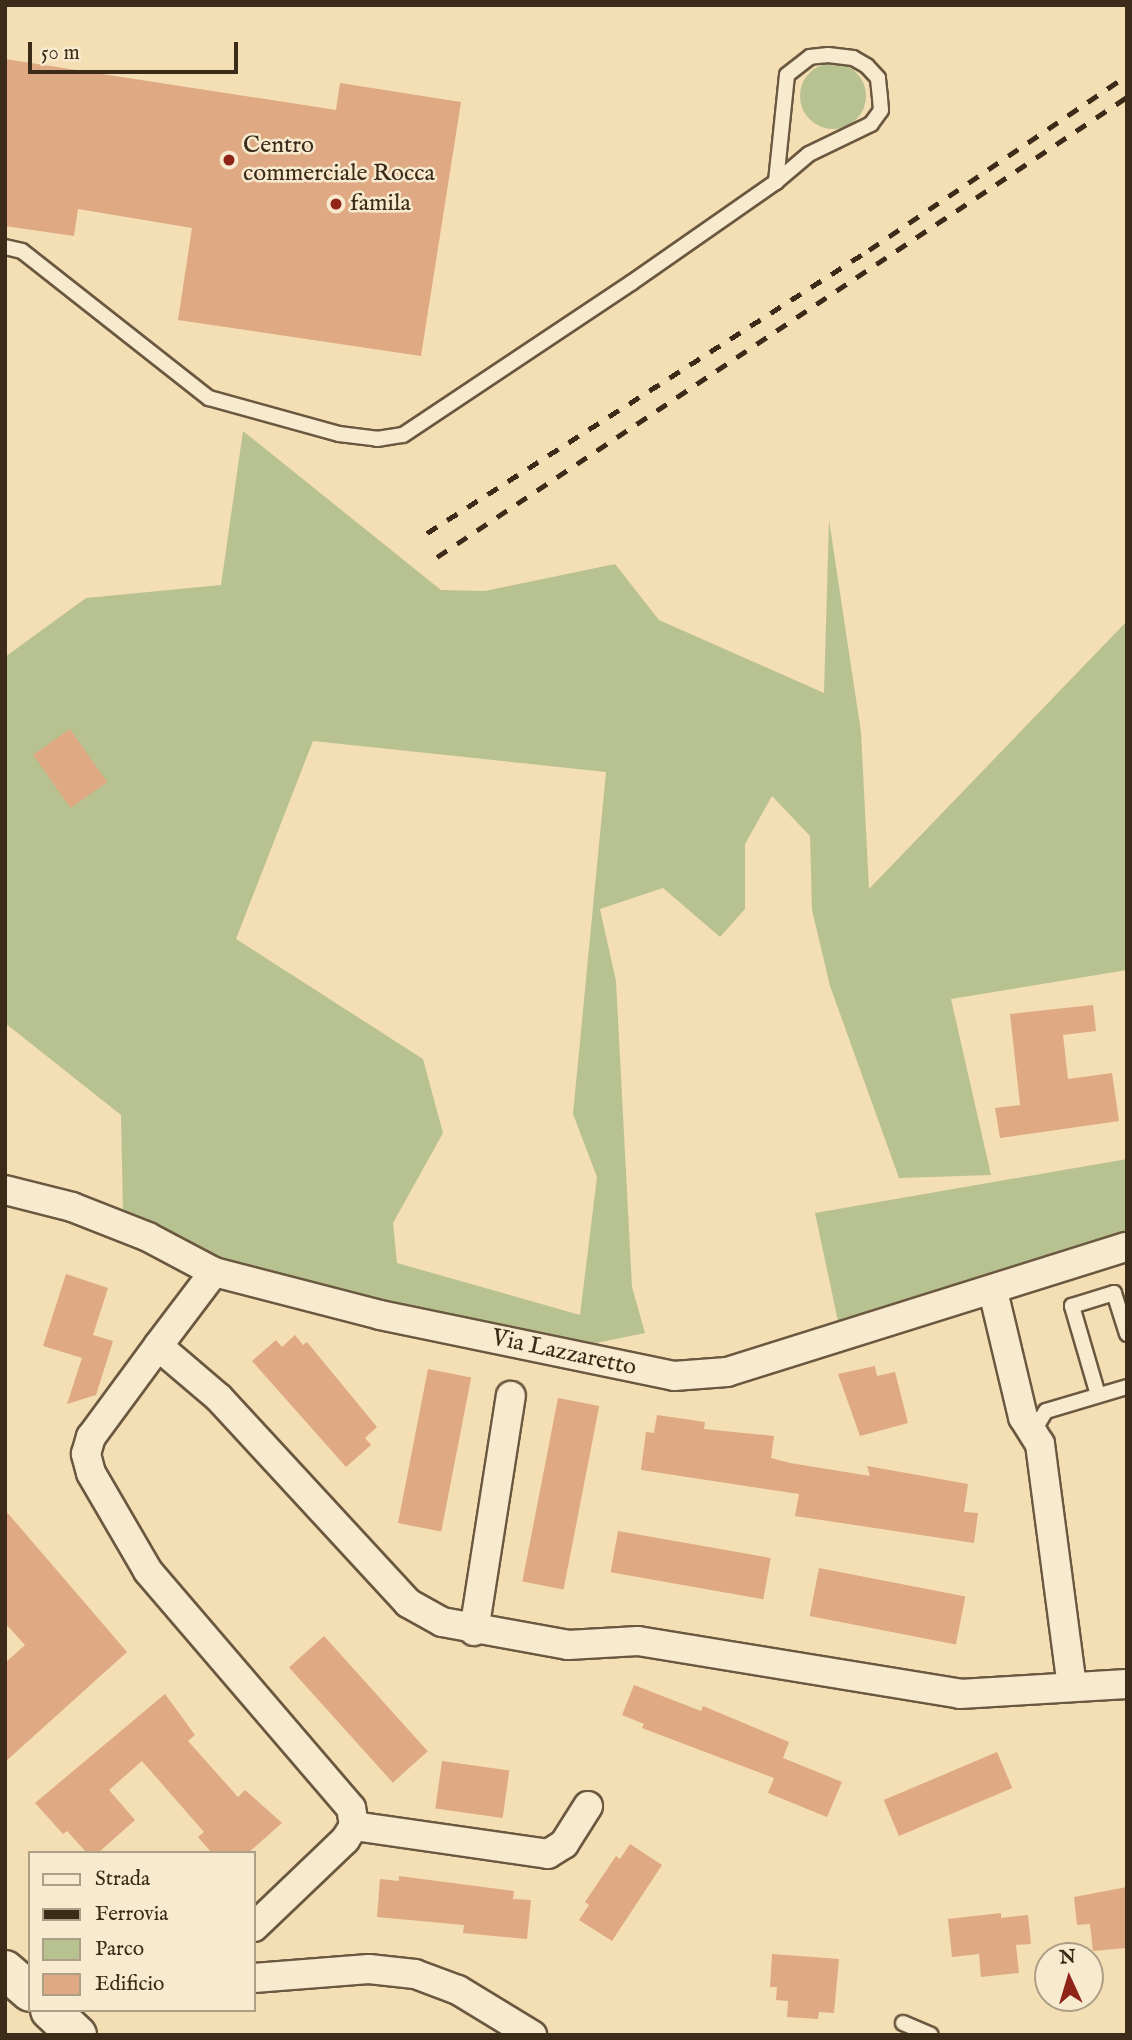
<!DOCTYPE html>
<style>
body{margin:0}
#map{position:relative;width:1132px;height:2040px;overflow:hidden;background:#f4deb4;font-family:"IM FELL English",serif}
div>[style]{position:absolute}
.green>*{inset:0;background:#b8c290}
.round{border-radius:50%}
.building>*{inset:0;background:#dea983;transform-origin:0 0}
.roads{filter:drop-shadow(2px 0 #6b5840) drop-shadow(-2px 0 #6b5840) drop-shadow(0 2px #6b5840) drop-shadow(0 -2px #6b5840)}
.lane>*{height:14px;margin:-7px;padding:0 7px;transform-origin:7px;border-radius:7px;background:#f8eace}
.street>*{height:28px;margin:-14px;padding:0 14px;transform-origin:14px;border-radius:14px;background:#f8eace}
.secondary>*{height:38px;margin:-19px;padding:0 19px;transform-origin:19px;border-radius:19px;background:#f8eace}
.rail>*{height:5px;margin-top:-2.5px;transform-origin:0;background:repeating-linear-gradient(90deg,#3d2b1a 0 12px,transparent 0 24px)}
.dots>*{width:19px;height:19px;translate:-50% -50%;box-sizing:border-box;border:4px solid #f8eace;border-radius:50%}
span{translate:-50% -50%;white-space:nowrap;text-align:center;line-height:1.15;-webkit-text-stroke:5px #f8eace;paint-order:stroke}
.poi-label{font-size:24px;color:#3d2b1a}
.left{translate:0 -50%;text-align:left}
.street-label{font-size:24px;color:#3d2b1a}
.frame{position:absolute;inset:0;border:7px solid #3d2b1a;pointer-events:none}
.legend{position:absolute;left:28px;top:1851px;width:228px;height:161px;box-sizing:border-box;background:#f8eace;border:2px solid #ad9e86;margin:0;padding:9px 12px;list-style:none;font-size:21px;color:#3d2b1a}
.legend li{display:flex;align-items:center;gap:14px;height:35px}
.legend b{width:35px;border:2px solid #ad9e86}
.north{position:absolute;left:1034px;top:1942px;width:70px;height:70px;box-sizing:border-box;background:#f8eace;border:2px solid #ad9e86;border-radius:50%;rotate:356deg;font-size:19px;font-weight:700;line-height:28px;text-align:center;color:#3d2b1a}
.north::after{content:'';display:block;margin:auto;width:24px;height:32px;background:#8f2418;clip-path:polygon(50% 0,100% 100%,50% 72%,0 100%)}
.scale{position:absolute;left:28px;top:42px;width:210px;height:32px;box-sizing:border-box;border:4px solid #3d2b1a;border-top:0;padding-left:9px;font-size:21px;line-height:24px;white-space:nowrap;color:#3d2b1a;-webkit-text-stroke:5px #f8eace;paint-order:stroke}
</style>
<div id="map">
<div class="green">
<div class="round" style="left:800px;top:63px;width:66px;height:66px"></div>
<div style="clip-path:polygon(evenodd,243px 431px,441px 590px,485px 591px,615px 564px,659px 620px,824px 693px,829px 520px,861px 732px,869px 889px,1127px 621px,1127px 970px,951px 999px,991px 1175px,899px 1178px,830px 986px,812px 910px,810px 836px,772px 796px,745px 844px,745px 909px,720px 937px,663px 888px,600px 909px,616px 981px,632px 1287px,645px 1333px,576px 1347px,234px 1263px,123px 1214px,121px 1115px,5px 1023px,5px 657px,86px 598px,221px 585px,243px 431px,313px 741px,606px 772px,573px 1114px,597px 1177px,580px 1315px,397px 1263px,393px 1223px,443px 1133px,423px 1059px,236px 939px,313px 741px)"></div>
<div style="clip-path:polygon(1127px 1159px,1127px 1247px,839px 1326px,815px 1213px)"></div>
</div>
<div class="building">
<div style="clip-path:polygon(5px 59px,336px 110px,340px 83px,461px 102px,421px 356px,178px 320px,192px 228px,78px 209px,74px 236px,5px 226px)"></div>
<div style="left:70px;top:729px;width:65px;height:45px;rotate:55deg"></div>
<div style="clip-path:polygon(1093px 1005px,1096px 1031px,1063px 1035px,1068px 1079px,1112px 1073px,1119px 1121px,1000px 1138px,995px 1108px,1020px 1105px,1010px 1014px)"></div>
<div style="clip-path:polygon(66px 1274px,108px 1288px,93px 1335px,113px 1341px,96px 1395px,67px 1404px,82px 1358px,43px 1346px)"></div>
<div style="clip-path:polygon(295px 1335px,303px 1345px,307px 1342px,377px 1427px,365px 1438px,371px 1445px,346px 1467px,252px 1361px,276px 1340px,282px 1347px)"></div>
<div style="clip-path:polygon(875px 1366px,877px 1376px,895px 1372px,908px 1423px,860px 1436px,838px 1374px)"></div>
<div style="left:428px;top:1369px;width:44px;height:157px;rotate:11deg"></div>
<div style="left:558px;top:1398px;width:42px;height:187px;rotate:11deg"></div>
<div style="clip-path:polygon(657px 1415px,705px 1422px,704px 1429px,774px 1436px,771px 1458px,790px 1463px,870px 1476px,867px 1466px,968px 1484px,964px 1512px,978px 1513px,974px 1543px,795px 1516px,799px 1494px,641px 1470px,646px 1432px,654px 1433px)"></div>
<div style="clip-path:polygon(5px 1510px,127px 1652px,5px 1762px,5px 1663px,25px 1645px,5px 1623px)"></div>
<div style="left:618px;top:1531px;width:155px;height:42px;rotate:10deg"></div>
<div style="left:819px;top:1568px;width:149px;height:49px;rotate:11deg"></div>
<div style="left:324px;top:1636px;width:155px;height:47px;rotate:48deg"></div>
<div style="clip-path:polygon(634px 1685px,701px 1711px,703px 1706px,789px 1742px,783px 1758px,842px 1782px,827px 1817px,768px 1793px,774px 1778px,642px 1728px,644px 1724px,622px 1715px)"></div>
<div style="clip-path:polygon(165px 1694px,195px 1735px,188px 1741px,238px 1797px,245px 1790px,282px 1823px,248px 1853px,212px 1853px,198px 1837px,204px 1832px,142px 1761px,109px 1790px,135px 1820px,98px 1853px,87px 1853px,67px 1831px,63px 1834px,35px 1803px)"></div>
<div style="left:997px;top:1752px;width:39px;height:123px;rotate:67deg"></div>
<div style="left:442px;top:1761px;width:68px;height:48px;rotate:8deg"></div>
<div style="clip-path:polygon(630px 1844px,662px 1865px,612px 1941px,579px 1920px,589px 1905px,585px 1902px,616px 1856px,620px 1859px)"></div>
<div style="clip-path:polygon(399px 1876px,514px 1891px,513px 1899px,531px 1900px,527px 1939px,463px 1933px,464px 1925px,377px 1917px,380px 1879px,399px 1881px)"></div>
<div style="clip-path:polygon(1127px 1887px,1126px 1948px,1093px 1951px,1090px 1924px,1077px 1925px,1074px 1897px)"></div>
<div style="clip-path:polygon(1001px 1913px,1001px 1918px,1028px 1915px,1031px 1944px,1016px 1945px,1019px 1973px,981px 1977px,979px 1954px,952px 1957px,948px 1919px)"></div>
<div style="clip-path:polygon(772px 1954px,839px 1959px,834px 2013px,819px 2012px,818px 2019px,787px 2017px,788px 2001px,776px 2000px,777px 1987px,770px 1987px)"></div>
</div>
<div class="roads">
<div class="lane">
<div style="left:5px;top:247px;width:17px;rotate:13deg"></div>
<div style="left:22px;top:251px;width:238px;rotate:38.2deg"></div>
<div style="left:209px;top:398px;width:135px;rotate:15.5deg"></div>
<div style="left:339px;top:434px;width:38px;rotate:7deg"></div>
<div style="left:377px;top:439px;width:26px;rotate:-9deg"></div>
<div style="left:403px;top:435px;width:274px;rotate:-33.7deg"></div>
<div style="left:631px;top:283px;width:177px;rotate:-34.9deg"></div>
<div style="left:776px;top:182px;width:43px;rotate:-40.3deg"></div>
<div style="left:809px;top:154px;width:69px;rotate:-25.8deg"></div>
<div style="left:871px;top:124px;width:17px;rotate:-54deg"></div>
<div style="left:881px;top:110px;width:12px;rotate:-95deg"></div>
<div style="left:880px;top:98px;width:20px;rotate:-96deg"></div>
<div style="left:878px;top:78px;width:16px;rotate:-133deg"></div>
<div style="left:867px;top:66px;width:16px;rotate:-150deg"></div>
<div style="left:853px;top:58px;width:25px;rotate:-173deg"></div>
<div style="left:828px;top:55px;width:18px;rotate:174deg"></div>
<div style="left:810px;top:57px;width:29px;rotate:142deg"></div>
<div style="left:787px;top:75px;width:108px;rotate:95.9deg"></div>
<div style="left:1098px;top:1395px;width:93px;rotate:-106.3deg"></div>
<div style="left:1072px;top:1306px;width:44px;rotate:-17.2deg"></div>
<div style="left:1114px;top:1293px;width:43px;rotate:72.4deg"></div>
<div style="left:1035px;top:1429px;width:21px;rotate:-59deg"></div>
<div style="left:1046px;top:1411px;width:84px;rotate:-16.5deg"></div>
<div style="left:903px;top:2023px;width:30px;rotate:23deg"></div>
</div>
<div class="street">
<div style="left:5px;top:1190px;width:69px;rotate:14.2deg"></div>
<div style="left:72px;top:1207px;width:82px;rotate:21.5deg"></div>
<div style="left:148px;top:1237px;width:75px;rotate:27.9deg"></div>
<div style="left:214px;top:1272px;width:171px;rotate:14.5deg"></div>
<div style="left:380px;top:1315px;width:300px;rotate:11.7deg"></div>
<div style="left:674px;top:1376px;width:53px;rotate:-4.3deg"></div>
<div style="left:727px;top:1372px;width:419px;rotate:-17.4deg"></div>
<div style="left:993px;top:1291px;width:130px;rotate:76.6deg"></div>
<div style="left:1023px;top:1417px;width:32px;rotate:58deg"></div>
<div style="left:1040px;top:1444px;width:244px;rotate:82.5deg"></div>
<div style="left:158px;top:1346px;width:93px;rotate:-52.9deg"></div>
<div style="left:474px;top:1631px;width:238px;rotate:-81.1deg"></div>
<div style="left:354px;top:1826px;width:196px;rotate:8.2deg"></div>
<div style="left:548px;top:1854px;width:19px;rotate:-32deg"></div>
<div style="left:564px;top:1844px;width:45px;rotate:-57.7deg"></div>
<div style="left:254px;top:1927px;width:126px;rotate:-43.7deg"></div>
<div style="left:345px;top:1840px;width:17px;rotate:-57deg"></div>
<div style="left:354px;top:1826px;width:18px;rotate:-99deg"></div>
<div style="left:351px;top:1808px;width:312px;rotate:-130.6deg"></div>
<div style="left:148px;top:1571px;width:113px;rotate:-120.2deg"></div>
<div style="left:91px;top:1473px;width:20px;rotate:-105deg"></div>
<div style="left:86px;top:1454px;width:18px;rotate:-74deg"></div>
<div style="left:91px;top:1437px;width:113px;rotate:-53.6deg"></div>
<div style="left:158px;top:1346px;width:80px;rotate:40.4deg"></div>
<div style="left:219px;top:1398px;width:279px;rotate:47.3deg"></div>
<div style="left:408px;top:1603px;width:39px;rotate:29deg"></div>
<div style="left:442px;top:1622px;width:128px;rotate:10.3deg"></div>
<div style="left:568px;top:1645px;width:70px;rotate:-3.3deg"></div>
<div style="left:638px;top:1641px;width:326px;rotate:9.3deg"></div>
<div style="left:960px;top:1694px;width:167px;rotate:-3.4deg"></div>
<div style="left:254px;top:1978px;width:115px;rotate:-4.5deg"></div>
<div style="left:369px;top:1969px;width:46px;rotate:6.2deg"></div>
<div style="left:415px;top:1974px;width:46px;rotate:20.4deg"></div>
<div style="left:458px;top:1990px;width:87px;rotate:31.3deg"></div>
</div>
<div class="secondary">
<div style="left:5px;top:1970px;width:33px;rotate:41deg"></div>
<div style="left:50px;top:2010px;width:37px;rotate:43deg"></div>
</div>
</div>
<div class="rail">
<div style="left:427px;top:533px;width:525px;rotate:-32.63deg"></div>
<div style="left:869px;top:250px;width:312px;rotate:-34.1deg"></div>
<div style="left:437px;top:557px;width:829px;rotate:-33.69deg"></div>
</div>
<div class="dots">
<div style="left:229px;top:160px;background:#8f2418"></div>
<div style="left:336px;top:204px;background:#8f2418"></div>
</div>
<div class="poi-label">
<span class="left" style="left:243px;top:160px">Centro<br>commerciale Rocca</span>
<span class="left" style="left:350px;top:204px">famila</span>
</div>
<div class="street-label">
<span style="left:564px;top:1353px;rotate:12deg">Via Lazzaretto</span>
</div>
<div class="frame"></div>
<ul class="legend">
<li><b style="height:9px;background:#f8eace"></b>Strada</li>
<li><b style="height:9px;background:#3d2b1a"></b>Ferrovia</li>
<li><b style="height:19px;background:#b8c290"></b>Parco</li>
<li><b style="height:19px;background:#dea983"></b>Edificio</li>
</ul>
<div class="north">N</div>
<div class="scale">50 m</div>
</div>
